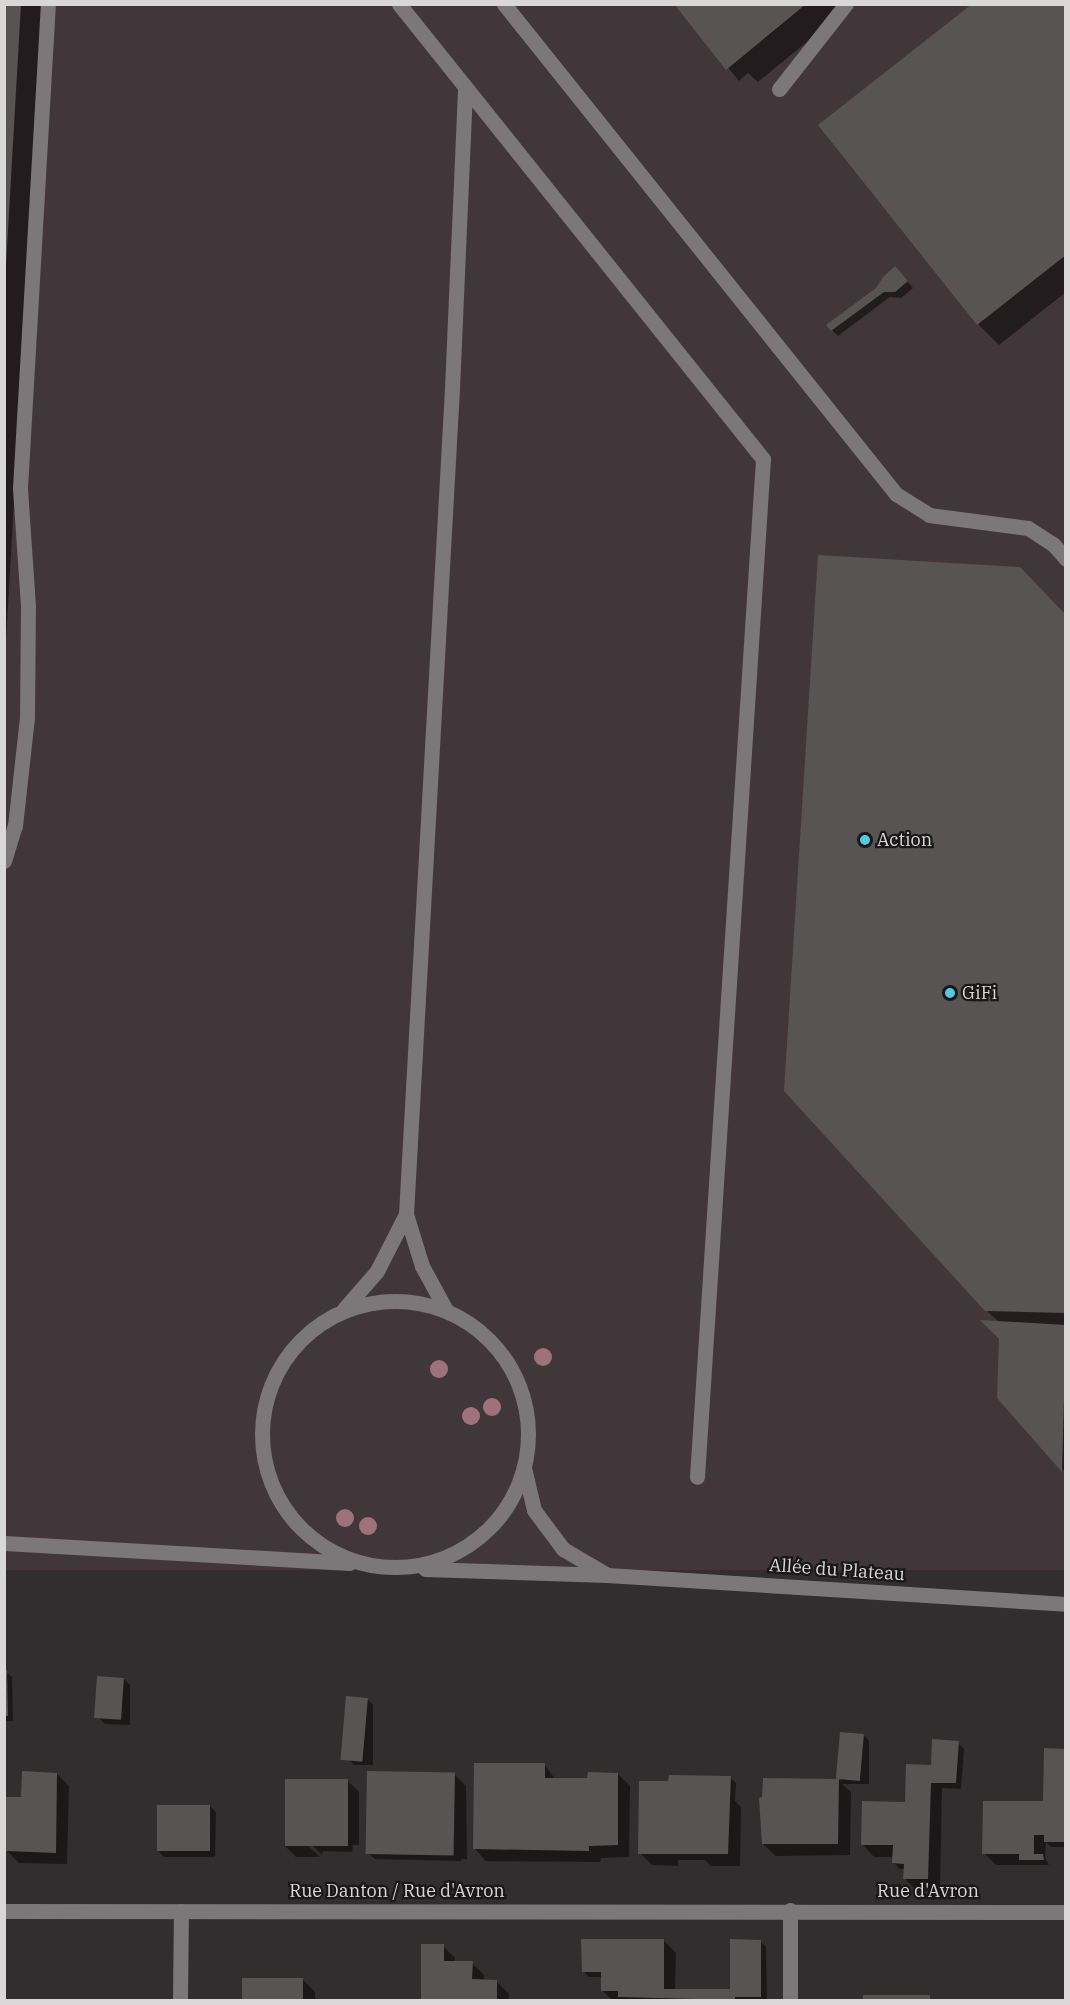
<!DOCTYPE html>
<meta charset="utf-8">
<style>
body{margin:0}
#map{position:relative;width:1070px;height:2005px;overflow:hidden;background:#322e2f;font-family:"IBM Plex Serif",serif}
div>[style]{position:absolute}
.built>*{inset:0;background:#413639;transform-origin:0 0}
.shadow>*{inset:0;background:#0007;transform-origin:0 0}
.building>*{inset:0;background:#585454;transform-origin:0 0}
.minor>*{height:15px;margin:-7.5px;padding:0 7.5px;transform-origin:7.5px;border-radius:7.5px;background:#7c7778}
.minor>.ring{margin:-7.5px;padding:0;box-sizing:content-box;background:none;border:15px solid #7c7778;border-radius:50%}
.trees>*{width:18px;height:18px;margin:-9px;border-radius:50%;background:#9d727d}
.dots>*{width:16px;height:16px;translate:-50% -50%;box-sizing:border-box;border:3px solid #191717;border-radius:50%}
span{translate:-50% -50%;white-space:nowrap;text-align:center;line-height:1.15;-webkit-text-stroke:4.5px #191717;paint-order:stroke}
.poi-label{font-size:18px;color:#d9d7d7}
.left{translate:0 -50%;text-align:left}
.street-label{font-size:18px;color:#d9d7d7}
.frame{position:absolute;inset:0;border:6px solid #d9d7d7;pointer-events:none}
</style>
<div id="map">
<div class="built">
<div style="left:5px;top:5px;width:1060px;height:1565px"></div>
</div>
<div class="shadow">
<div style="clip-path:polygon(4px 4px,42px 4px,4px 678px)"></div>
<div style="clip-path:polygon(676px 4px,853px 4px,758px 82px,748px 73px,739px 81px)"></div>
<div style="clip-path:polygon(1066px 4px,1066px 292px,999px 345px,978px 324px)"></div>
<div style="clip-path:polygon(901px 274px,913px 288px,901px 298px,890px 297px,838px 336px,832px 330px)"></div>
<div style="clip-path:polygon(1066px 616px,1066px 1473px,998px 1398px,1000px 1323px,986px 1310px)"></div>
<div style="clip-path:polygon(4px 1671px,12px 1677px,13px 1721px,4px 1721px)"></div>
<div style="clip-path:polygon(124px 1679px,130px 1685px,130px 1725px,105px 1724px,99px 1718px)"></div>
<div style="clip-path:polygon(367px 1699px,373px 1705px,373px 1765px,354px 1765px,348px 1759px)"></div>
<div style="clip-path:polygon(841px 1733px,864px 1735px,869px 1741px,869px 1784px,842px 1784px,851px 1792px,850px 1855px,776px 1856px,763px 1844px,765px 1780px,841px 1780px)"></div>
<div style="clip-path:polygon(958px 1743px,964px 1749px,961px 1789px,942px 1788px,940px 1891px,917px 1891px,905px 1879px,905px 1869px,900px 1869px,894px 1863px,894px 1857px,874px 1857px,862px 1844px,906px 1804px,930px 1767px)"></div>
<div style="clip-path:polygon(1066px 1751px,1066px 1847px,1051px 1847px,1046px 1842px,1045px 1858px,1049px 1865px,996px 1865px,984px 1853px,1045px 1802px)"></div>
<div style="clip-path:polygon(544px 1764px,556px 1780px,588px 1779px,618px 1774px,630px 1786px,629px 1857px,601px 1858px,600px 1862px,486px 1861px,474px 1848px)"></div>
<div style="clip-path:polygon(57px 1774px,69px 1786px,67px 1864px,19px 1863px,7px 1851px,4px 1821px,8px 1820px,22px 1798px)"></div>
<div style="clip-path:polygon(454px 1774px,466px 1786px,467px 1859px,461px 1859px,461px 1861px,375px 1859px,369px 1854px)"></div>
<div style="clip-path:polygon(730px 1777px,736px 1783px,735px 1801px,741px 1807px,740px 1866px,711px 1866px,705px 1860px,678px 1860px,678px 1866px,652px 1865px,640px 1853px,668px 1782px)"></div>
<div style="clip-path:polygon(347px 1780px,359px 1792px,359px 1845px,353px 1845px,352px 1852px,323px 1851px,322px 1855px,307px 1840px,304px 1842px,320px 1857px,296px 1857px,284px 1845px)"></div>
<div style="clip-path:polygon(210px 1806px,216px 1812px,215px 1857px,164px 1857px,158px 1851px)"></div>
<div style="clip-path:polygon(664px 1941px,676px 1953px,675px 1991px,735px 1991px,760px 1941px,766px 1947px,767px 2000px,612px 2000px,602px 1990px,602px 1977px,589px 1977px,583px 1971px)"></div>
<div style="clip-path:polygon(423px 1946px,443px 1946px,455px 1958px,455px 1963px,472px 1963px,484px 1975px,484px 1981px,497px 1982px,509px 1994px,508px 2000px,422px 2000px)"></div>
<div style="clip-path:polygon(244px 1979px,303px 1980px,315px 1992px,315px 2000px,244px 2000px)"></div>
<div style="left:864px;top:1996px;width:66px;height:4px"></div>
</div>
<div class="building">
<div style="clip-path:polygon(4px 4px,21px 4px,6px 265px,4px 265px)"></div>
<div style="clip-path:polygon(674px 4px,806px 4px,726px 70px)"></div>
<div style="clip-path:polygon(972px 4px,1066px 4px,1066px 255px,977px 325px,818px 125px)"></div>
<div style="clip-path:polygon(895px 266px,908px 281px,895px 292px,884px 292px,831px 331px,826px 325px,876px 288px,883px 277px)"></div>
<div style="clip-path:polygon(818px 555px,1020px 567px,1066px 615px,1066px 1313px,985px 1311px,784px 1091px)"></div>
<div style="clip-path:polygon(980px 1320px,1066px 1325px,1062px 1472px,997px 1398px,999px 1339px)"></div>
<div style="clip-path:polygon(4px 1669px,7px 1670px,8px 1716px,4px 1716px)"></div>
<div style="left:97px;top:1676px;width:27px;height:42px;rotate:4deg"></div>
<div style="left:346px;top:1696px;width:22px;height:64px;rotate:5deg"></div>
<div style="left:840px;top:1732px;width:24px;height:47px;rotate:5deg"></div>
<div style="clip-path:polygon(932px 1739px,959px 1741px,956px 1783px,931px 1783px,928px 1879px,903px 1879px,904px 1864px,892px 1863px,893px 1845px,861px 1845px,862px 1801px,905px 1802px,906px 1764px,931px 1765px)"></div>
<div style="clip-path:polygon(1044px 1748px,1066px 1749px,1066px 1842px,1044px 1842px,1044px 1835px,1034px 1835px,1034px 1854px,1043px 1854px,1044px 1860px,1019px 1860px,1019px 1854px,982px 1854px,983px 1801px,1043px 1801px)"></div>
<div style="clip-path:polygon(474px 1763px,545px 1763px,545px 1778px,587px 1778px,588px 1772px,618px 1773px,618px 1845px,589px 1846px,589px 1851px,473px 1849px)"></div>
<div style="clip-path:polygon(22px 1771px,57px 1773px,56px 1853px,6px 1851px,6px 1797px,21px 1797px)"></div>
<div style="left:367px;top:1771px;width:88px;height:83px;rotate:1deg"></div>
<div style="clip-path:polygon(669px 1775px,731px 1776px,728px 1854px,638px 1854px,639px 1781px,668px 1781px)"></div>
<div style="clip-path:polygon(763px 1778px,839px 1779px,838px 1844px,762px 1844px,759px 1798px,762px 1797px)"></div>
<div style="left:285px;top:1779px;width:63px;height:67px"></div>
<div style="left:157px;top:1805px;width:53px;height:46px"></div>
<div style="clip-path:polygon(581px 1939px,664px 1939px,664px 1989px,730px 1989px,730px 1939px,761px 1940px,761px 1997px,735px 1997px,735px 2000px,618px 1997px,618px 1991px,601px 1991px,601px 1972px,582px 1972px)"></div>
<div style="clip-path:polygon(421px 1944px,444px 1944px,444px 1961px,473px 1961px,472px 1979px,497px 1980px,497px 2000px,421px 2000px)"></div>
<div style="left:242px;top:1978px;width:61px;height:22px"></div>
<div style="left:863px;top:1995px;width:67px;height:5px"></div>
</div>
<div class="minor">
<div style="left:399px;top:4px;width:583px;rotate:51.34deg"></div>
<div style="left:763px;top:459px;width:1020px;rotate:93.71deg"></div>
<div style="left:504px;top:4px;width:628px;rotate:51.34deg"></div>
<div style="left:896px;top:494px;width:39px;rotate:32deg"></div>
<div style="left:929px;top:515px;width:100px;rotate:7.5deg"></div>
<div style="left:1028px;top:528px;width:30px;rotate:33deg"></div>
<div style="left:1053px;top:544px;width:20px;rotate:49deg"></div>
<div style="left:779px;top:89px;width:108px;rotate:-51.8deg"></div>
<div style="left:4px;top:861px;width:37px;rotate:-73deg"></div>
<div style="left:15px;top:826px;width:110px;rotate:-83.7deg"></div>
<div style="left:27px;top:717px;width:111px;rotate:-89.5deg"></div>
<div style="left:28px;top:606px;width:118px;rotate:-93.9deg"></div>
<div style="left:20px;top:488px;width:485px;rotate:-86.7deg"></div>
<div class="ring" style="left:262px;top:1301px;width:251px;height:251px"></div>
<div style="left:344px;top:1309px;width:50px;rotate:-49deg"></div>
<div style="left:377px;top:1271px;width:64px;rotate:-63deg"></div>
<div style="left:446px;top:1310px;width:50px;rotate:-118.6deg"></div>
<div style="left:422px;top:1266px;width:54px;rotate:-107.1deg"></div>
<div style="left:406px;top:1214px;width:827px;rotate:-86.81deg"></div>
<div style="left:452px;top:388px;width:298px;rotate:-87.5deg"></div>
<div style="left:524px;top:1468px;width:43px;rotate:76.6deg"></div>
<div style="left:534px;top:1510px;width:49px;rotate:53.4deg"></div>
<div style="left:563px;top:1549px;width:48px;rotate:30.3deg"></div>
<div style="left:4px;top:1543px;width:346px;rotate:3.3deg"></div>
<div style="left:425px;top:1569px;width:182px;rotate:1.9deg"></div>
<div style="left:607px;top:1575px;width:460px;rotate:3.6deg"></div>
<div style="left:790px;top:1910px;width:90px;rotate:90deg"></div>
<div style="left:4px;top:1911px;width:1062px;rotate:0.05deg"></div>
<div style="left:180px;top:2000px;width:89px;rotate:-89.4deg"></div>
</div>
<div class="trees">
<div style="left:543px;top:1357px"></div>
<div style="left:439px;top:1369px"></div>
<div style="left:492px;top:1407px"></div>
<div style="left:471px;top:1416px"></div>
<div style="left:345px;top:1518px"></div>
<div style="left:368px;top:1526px"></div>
</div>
<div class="dots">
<div style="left:865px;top:840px;background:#56c9e1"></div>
<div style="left:950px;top:993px;background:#56c9e1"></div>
</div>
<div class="poi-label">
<span class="left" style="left:877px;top:840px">Action</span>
<span class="left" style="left:962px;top:993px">GiFi</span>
</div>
<div class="street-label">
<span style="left:837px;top:1570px;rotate:4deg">Allée du Plateau</span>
<span style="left:397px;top:1891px">Rue Danton / Rue d'Avron</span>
<span style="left:928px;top:1891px">Rue d'Avron</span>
</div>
<div class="frame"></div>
</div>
